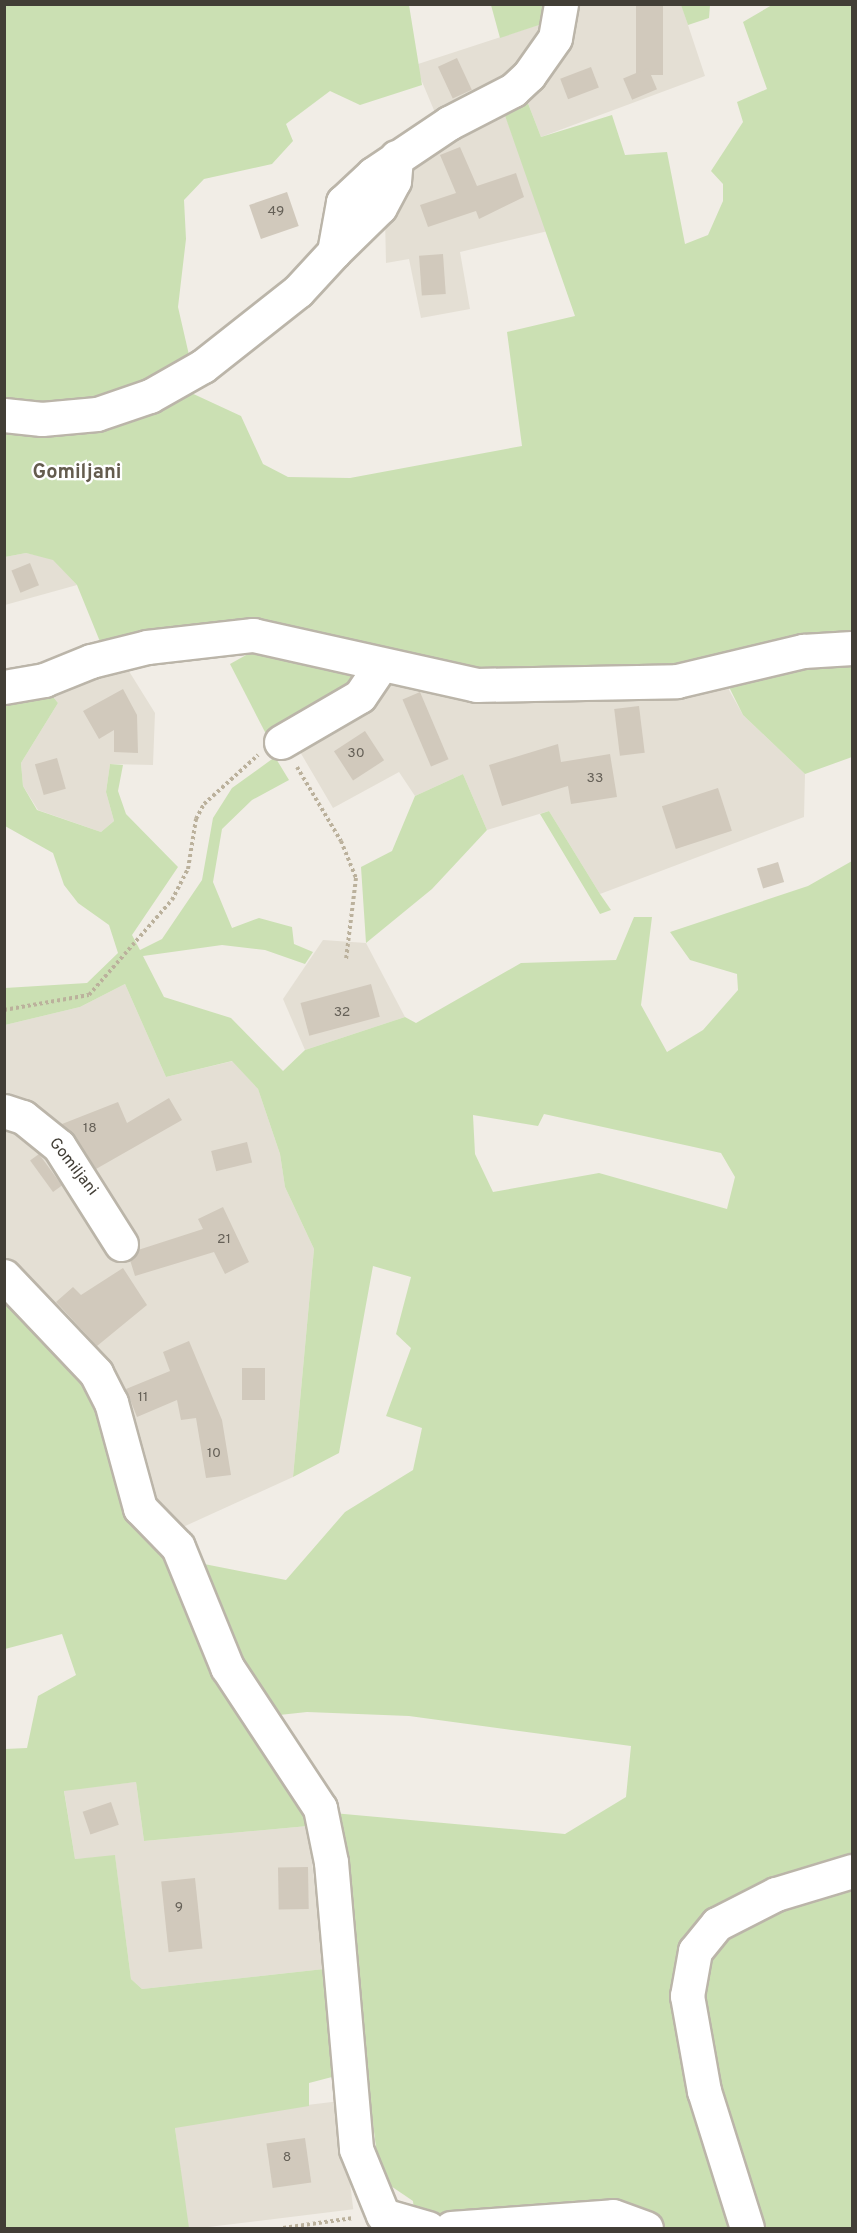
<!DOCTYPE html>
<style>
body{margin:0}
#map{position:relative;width:857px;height:2233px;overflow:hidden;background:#f1ede6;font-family:Overpass,sans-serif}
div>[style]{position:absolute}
.residential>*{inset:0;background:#e4dfd4;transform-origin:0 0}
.green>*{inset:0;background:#cbe0b3}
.building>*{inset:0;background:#d1c9bc;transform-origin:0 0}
.path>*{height:4px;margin-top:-2px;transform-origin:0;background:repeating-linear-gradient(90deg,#bbb19c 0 3px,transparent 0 6px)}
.roads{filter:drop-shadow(2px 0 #bbb5a9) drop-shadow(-2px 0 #bbb5a9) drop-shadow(0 2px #bbb5a9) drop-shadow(0 -2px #bbb5a9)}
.minor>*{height:33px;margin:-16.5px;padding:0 16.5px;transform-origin:16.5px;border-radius:16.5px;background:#fff}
span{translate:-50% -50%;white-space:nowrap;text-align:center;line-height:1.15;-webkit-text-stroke:4.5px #fff;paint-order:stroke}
.number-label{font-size:14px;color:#666158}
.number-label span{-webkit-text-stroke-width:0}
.street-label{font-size:16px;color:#423e36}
.quarter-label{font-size:20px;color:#645c4e;font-weight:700}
.frame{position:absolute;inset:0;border:6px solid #423e36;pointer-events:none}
</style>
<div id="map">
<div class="residential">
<div style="clip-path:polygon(681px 4px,705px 76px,541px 137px,524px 93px,436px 115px,415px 65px,550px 21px,550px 5px)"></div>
<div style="clip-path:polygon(503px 110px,548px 231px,460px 252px,470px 309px,421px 318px,409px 259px,386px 263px,385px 217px,409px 170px,429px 149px)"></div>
<div style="clip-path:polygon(26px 553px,53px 559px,77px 585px,5px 605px,5px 557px)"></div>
<div style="clip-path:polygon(122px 660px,155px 713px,153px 765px,110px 764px,106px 792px,114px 821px,101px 832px,38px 810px,23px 786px,21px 763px,58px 703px,46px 688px)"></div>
<div style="clip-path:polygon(400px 680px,724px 681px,743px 715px,805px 774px,804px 817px,600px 894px,549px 811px,487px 830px,463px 774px,415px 796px,399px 772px,333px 808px,296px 745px)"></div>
<div style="clip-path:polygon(323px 940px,366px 943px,405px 1017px,305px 1050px,283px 999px)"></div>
<div style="clip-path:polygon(125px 984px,166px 1077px,233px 1061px,258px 1089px,280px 1154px,285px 1187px,314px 1249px,293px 1477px,172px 1532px,5px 1264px,5px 1025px,80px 1007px)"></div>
<div style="clip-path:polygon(136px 1782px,144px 1841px,308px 1826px,324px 1969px,142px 1989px,131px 1979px,115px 1856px,75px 1859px,64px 1790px)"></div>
<div style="left:340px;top:2101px;width:109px;height:167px;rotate:83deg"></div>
</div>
<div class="green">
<div style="clip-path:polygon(4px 5px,409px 5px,422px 85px,360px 105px,330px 91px,286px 124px,293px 141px,272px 164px,204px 179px,184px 200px,186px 239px,178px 307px,189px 355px,138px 382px,78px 404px,187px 391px,241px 416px,263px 464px,288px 477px,350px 478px,522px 446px,507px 332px,575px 316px,503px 110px,524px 93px,541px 137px,612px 115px,625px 155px,667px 152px,685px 244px,708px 235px,723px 201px,723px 184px,711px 171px,743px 122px,737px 102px,767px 89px,743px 22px,772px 5px,852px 5px,852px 757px,805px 774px,743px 715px,717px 663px,476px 674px,354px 648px,103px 649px,77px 585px,53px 560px,26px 553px,5px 557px)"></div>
<div style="clip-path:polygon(491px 5px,550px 5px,551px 21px,500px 38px)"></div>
<div style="clip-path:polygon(681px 5px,710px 5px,709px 18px,688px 25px)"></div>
<div style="clip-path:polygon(262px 646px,361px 667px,363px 677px,274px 737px,265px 732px,230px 664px)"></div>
<div style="clip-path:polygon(evenodd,46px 688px,58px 703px,21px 763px,23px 786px,37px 810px,101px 832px,114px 821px,106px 792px,110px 764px,123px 765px,118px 791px,126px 814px,178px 867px,132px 935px,140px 950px,162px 939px,202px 880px,213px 818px,232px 788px,275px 757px,289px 780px,252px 800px,222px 829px,213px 882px,232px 928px,259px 918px,292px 927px,294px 944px,313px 952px,305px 964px,265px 950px,222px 945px,143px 956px,164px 997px,231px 1018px,283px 1071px,305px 1050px,405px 1017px,416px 1023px,521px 963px,616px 960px,634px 917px,652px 917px,641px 1005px,667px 1052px,703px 1030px,738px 990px,737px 974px,690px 960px,670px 932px,808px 886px,852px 861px,852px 2228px,384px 2228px,414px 2211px,413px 2201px,385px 2182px,377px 2155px,333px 1813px,565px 1834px,626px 1797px,631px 1746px,409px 1716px,307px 1712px,270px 1716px,239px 1664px,194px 1562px,286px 1580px,345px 1512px,413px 1470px,422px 1428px,386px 1416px,411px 1348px,396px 1334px,411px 1277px,373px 1266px,339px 1453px,293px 1477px,314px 1249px,285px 1187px,280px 1154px,258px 1089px,232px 1061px,166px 1077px,125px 984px,80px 1007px,5px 1025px,5px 988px,87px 983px,118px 953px,109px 925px,78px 903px,64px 885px,53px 853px,5px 826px,5px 699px,46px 688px,544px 1114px,721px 1153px,735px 1177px,727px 1209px,599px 1173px,493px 1192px,475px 1154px,473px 1115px,538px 1126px,544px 1114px)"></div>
<div style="clip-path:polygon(463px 774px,487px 830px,432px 889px,366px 943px,361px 867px,392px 851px,415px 796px)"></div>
<div style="clip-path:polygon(549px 811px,600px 894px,611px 910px,600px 914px,540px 814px)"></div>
<div style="clip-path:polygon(4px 1288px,82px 1374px,215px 1672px,303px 1804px,308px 1826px,144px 1841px,136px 1782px,64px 1791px,75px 1859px,115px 1855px,131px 1979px,142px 1989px,324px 1969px,332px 2077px,309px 2083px,309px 2106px,175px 2128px,189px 2228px,5px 2228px,5px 1749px,27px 1748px,38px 1696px,76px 1675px,62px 1634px,5px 1649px)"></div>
</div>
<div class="building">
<div style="left:636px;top:4px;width:27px;height:71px"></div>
<div style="left:457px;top:58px;width:35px;height:21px;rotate:65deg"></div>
<div style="left:591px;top:67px;width:22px;height:33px;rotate:69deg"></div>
<div style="left:648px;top:68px;width:23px;height:27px;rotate:67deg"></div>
<div style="clip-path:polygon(460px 147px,477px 186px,516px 173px,524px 197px,479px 219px,476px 211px,428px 227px,420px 205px,456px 193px,440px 155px)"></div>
<div style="left:287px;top:192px;width:36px;height:40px;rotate:71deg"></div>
<div style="left:443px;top:254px;width:40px;height:24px;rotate:86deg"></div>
<div style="left:30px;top:563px;width:24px;height:20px;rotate:68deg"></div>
<div style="clip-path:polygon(123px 689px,137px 715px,138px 753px,114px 752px,114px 730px,99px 739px,83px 711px)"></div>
<div style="left:420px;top:692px;width:73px;height:19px;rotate:67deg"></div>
<div style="left:639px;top:706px;width:47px;height:25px;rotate:83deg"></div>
<div style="left:365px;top:731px;width:35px;height:37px;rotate:57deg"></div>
<div style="clip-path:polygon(558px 744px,561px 762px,610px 754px,617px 797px,571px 804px,568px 786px,502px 806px,489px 765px)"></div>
<div style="left:57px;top:758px;width:32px;height:23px;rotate:74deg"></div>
<div style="left:718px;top:788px;width:45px;height:59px;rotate:72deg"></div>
<div style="left:778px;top:862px;width:21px;height:22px;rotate:73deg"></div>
<div style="left:371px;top:984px;width:34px;height:73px;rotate:75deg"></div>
<div style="clip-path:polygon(169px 1098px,182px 1120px,96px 1169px,62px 1124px,118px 1102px,127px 1123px)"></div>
<div style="left:247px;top:1142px;width:21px;height:37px;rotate:76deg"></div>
<div style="left:39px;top:1154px;width:39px;height:11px;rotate:54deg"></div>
<div style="clip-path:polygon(223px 1207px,249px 1262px,225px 1274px,214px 1252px,135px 1276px,130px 1260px,138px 1250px,203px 1229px,198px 1219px)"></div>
<div style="clip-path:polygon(123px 1268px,147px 1305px,97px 1346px,56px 1302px,73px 1287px,81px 1295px)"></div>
<div style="clip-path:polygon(189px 1341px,222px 1420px,231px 1475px,206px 1478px,196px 1418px,181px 1420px,177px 1400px,137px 1417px,126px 1389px,170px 1371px,163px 1352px)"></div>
<div style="left:242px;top:1368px;width:23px;height:32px"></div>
<div style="left:111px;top:1802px;width:24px;height:30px;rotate:71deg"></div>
<div style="left:308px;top:1867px;width:42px;height:30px;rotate:89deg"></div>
<div style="left:195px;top:1878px;width:71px;height:34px;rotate:84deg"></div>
<div style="left:305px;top:2138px;width:45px;height:39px;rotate:82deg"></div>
</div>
<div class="path">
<div style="left:297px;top:767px;width:86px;rotate:59.3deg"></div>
<div style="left:341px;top:841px;width:40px;rotate:68deg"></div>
<div style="left:356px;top:878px;width:83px;rotate:97deg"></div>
<div style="left:4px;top:1010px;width:86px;rotate:-10deg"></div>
<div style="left:89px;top:995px;width:126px;rotate:-48.9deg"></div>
<div style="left:172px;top:900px;width:35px;rotate:-63deg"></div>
<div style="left:188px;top:869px;width:51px;rotate:-80.9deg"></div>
<div style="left:196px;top:819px;width:17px;rotate:-62deg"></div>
<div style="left:204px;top:804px;width:73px;rotate:-42.2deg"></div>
<div style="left:283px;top:2228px;width:71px;rotate:-8.1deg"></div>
</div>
<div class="roads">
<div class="minor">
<div style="left:334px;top:252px;width:64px;rotate:-44.4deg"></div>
<div style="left:380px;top:207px;width:30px;rotate:-62deg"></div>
<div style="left:394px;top:181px;width:24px;rotate:-85deg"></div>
<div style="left:4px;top:415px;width:38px;rotate:6deg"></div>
<div style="left:42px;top:419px;width:55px;rotate:-5.2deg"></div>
<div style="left:97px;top:414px;width:56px;rotate:-18.8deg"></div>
<div style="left:150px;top:396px;width:61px;rotate:-29.5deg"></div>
<div style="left:203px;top:366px;width:121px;rotate:-38.3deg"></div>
<div style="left:298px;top:291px;width:53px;rotate:-47.3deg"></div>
<div style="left:334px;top:252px;width:51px;rotate:-79.8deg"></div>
<div style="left:343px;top:202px;width:41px;rotate:-43deg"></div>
<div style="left:373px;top:174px;width:92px;rotate:-33.9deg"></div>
<div style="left:449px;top:123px;width:72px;rotate:-27.3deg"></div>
<div style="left:513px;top:90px;width:22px;rotate:-43deg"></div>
<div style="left:529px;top:75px;width:45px;rotate:-54.9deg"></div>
<div style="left:555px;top:38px;width:35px;rotate:-80deg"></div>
<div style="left:4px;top:687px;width:41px;rotate:-9.9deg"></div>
<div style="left:44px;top:680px;width:51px;rotate:-22deg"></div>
<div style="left:91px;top:661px;width:58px;rotate:-14deg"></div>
<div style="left:147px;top:647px;width:107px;rotate:-6.5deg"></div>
<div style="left:253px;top:635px;width:229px;rotate:12.6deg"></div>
<div style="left:476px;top:685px;width:201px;rotate:-1.1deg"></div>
<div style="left:677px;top:681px;width:130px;rotate:-13.4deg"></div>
<div style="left:803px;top:651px;width:49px;rotate:-3.5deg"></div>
<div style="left:281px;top:742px;width:91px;rotate:-30.2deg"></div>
<div style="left:360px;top:696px;width:36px;rotate:-56deg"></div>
<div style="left:4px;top:1111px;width:20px;rotate:18deg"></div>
<div style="left:23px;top:1117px;width:46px;rotate:38.9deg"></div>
<div style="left:59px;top:1146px;width:116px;rotate:57.7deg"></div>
<div style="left:4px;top:1276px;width:134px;rotate:46.5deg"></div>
<div style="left:96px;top:1373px;width:33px;rotate:63deg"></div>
<div style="left:111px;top:1402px;width:110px;rotate:74.7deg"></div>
<div style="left:140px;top:1508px;width:54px;rotate:45.7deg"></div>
<div style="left:178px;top:1547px;width:130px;rotate:67.8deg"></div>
<div style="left:227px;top:1667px;width:169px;rotate:56.6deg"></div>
<div style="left:320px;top:1808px;width:55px;rotate:78.5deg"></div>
<div style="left:331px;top:1862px;width:288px;rotate:85deg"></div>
<div style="left:356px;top:2149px;width:71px;rotate:67.8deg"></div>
<div style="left:383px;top:2215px;width:47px;rotate:16.1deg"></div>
<div style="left:451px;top:2228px;width:162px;rotate:-4.2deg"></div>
<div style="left:613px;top:2216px;width:35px;rotate:20deg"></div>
<div style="left:747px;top:2228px;width:144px;rotate:-107.4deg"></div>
<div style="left:704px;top:2091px;width:97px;rotate:-100.1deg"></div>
<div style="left:687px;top:1996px;width:46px;rotate:-79.9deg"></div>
<div style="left:695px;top:1951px;width:35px;rotate:-51deg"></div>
<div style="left:717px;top:1924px;width:66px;rotate:-27deg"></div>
<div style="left:776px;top:1894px;width:79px;rotate:-16.8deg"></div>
</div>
</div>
<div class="number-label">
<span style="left:276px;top:212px">49</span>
<span style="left:356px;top:754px">30</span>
<span style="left:595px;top:779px">33</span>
<span style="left:342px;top:1013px">32</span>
<span style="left:90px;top:1129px">18</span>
<span style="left:224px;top:1240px">21</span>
<span style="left:143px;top:1398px">11</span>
<span style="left:214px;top:1454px">10</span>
<span style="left:179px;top:1908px">9</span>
<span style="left:287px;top:2158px">8</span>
</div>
<div class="street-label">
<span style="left:73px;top:1167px;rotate:52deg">Gomiljani</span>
</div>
<div class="quarter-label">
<span style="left:77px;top:473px">Gomiljani</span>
</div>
<div class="frame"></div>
</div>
